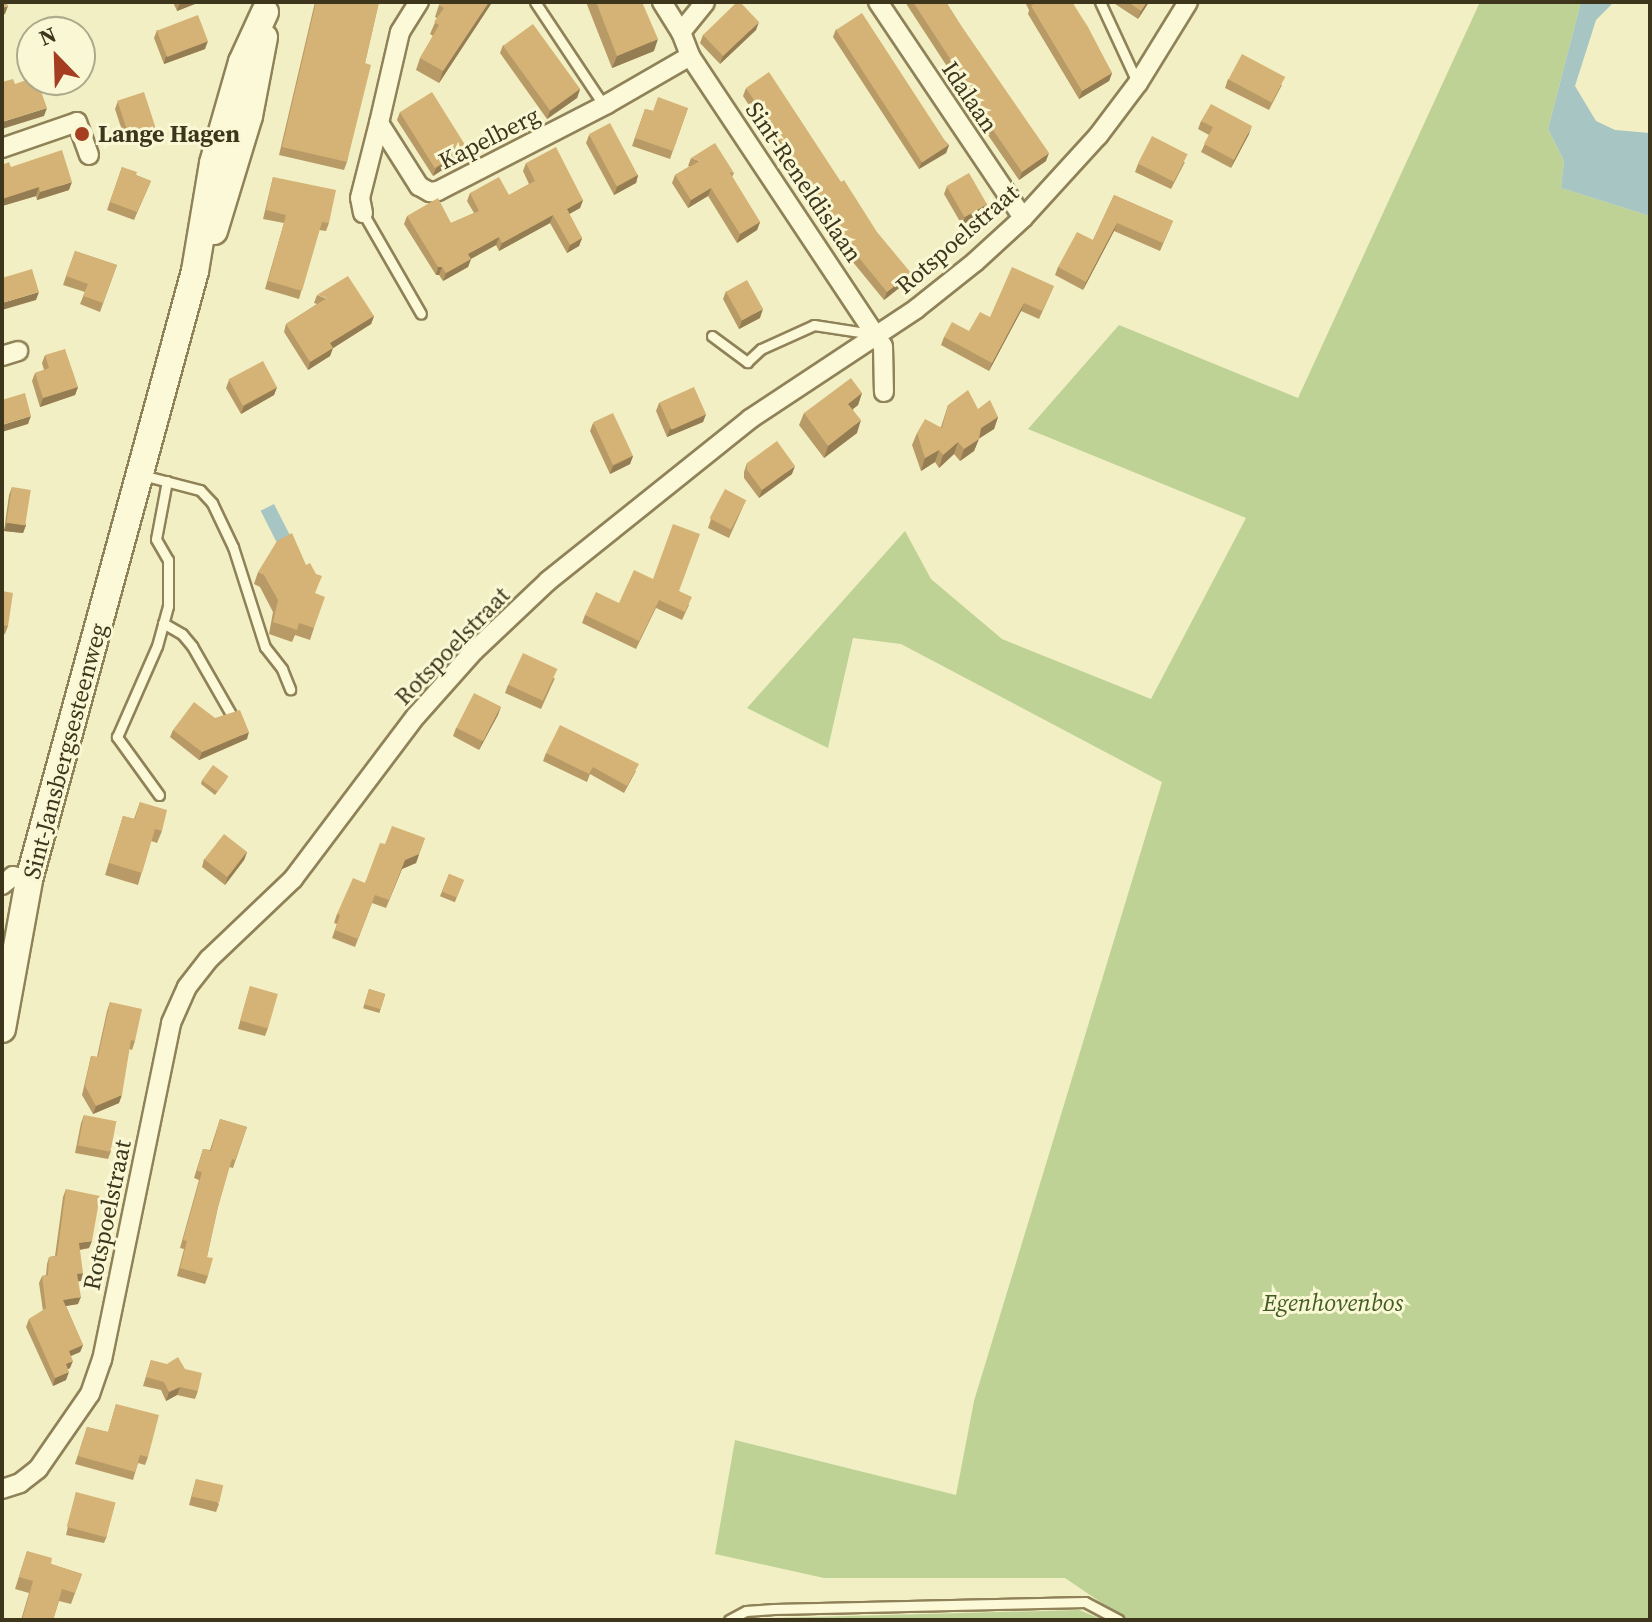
<!DOCTYPE html>
<style>
body{margin:0}
#map{position:relative;width:1652px;height:1622px;overflow:hidden;background:#f3efc4;font-family:"Source Serif 4",serif}
div>[style]{position:absolute}
.green>*{inset:0;background:#bed296}
.water>*{inset:0;background:#a6c5c3;transform-origin:0 0}
.roads{filter:drop-shadow(2px 0 #908258) drop-shadow(-2px 0 #908258) drop-shadow(0 2px #908258) drop-shadow(0 -2px #908258)}
.lane>*{height:9px;margin:-4.5px;padding:0 4.5px;transform-origin:4.5px;border-radius:4.5px;background:#fcf9d8}
.street>*{height:18px;margin:-9px;padding:0 9px;transform-origin:9px;border-radius:9px;background:#fcf9d8}
.secondary>*{height:26px;margin:-13px;padding:0 13px;transform-origin:13px;border-radius:13px;background:#fcf9d8}
.wall>*{inset:0;background:#b79a65;transform-origin:0 0}
.shaded-wall>*{inset:0;background:#957d53}
.building>*{inset:0;background:#d5b376;transform-origin:0 0}
.dots>*{width:22px;height:22px;translate:-50% -50%;box-sizing:border-box;border:4px solid #f9f7d4;border-radius:50%}
span{translate:-50% -50%;white-space:nowrap;text-align:center;line-height:1.15;-webkit-text-stroke:6px #f9f7d4;paint-order:stroke}
.street-label{font-size:24px;color:#3e351d}
.poi-label{font-size:24px;color:#3e351d;font-weight:700}
.left{translate:0 -50%;text-align:left}
.park-label{font-size:24px;color:#415d22;font-style:italic}
.frame{position:absolute;inset:0;border:4px solid #3e351d;pointer-events:none}
.north{position:absolute;left:16px;top:16px;width:80px;height:80px;box-sizing:border-box;background:#f9f7d4;border:2px solid #aea98b;border-radius:50%;rotate:337deg;font-size:22px;font-weight:700;line-height:32px;text-align:center;color:#3e351d}
.north::after{content:'';display:block;margin:auto;width:28px;height:36px;background:#a53e21;clip-path:polygon(50% 0,100% 100%,50% 72%,0 100%)}
</style>
<div id="map">
<div class="green">
<div style="clip-path:polygon(1480px 2px,1581px 2px,1548px 129px,1564px 161px,1561px 188px,1650px 216px,1650px 1620px,1127px 1620px,1065px 1578px,824px 1578px,715px 1554px,735px 1440px,956px 1495px,974px 1401px,1162px 782px,901px 644px,853px 638px,828px 748px,747px 708px,905px 531px,931px 579px,1002px 639px,1151px 699px,1246px 518px,1028px 429px,1119px 325px,1298px 398px)"></div>
<div style="clip-path:polygon(1079px 1610px,1104px 1620px,757px 1620px,773px 1618px)"></div>
</div>
<div class="water">
<div style="clip-path:polygon(1581px 2px,1614px 2px,1596px 20px,1575px 86px,1596px 121px,1615px 130px,1650px 133px,1650px 216px,1561px 188px,1564px 161px,1548px 129px)"></div>
<div style="left:274px;top:504px;width:38px;height:15px;rotate:63deg"></div>
</div>
<div class="roads">
<div class="lane">
<div style="left:535px;top:2px;width:125px;rotate:56.4deg"></div>
<div style="left:1100px;top:2px;width:88px;rotate:65.2deg"></div>
<div style="left:363px;top:213px;width:116px;rotate:60.1deg"></div>
<div style="left:712px;top:336px;width:44px;rotate:36.6deg"></div>
<div style="left:747px;top:362px;width:19px;rotate:-43deg"></div>
<div style="left:761px;top:349px;width:58px;rotate:-24.4deg"></div>
<div style="left:814px;top:325px;width:60px;rotate:8.7deg"></div>
<div style="left:142px;top:475px;width:60px;rotate:14.5deg"></div>
<div style="left:200px;top:490px;width:18px;rotate:47deg"></div>
<div style="left:212px;top:503px;width:49px;rotate:64.5deg"></div>
<div style="left:233px;top:547px;width:105px;rotate:72.3deg"></div>
<div style="left:265px;top:647px;width:28px;rotate:52deg"></div>
<div style="left:282px;top:669px;width:22px;rotate:68deg"></div>
<div style="left:163px;top:623px;width:22px;rotate:30deg"></div>
<div style="left:182px;top:634px;width:16px;rotate:50deg"></div>
<div style="left:192px;top:646px;width:78px;rotate:60.2deg"></div>
<div style="left:159px;top:795px;width:72px;rotate:-125.9deg"></div>
<div style="left:117px;top:737px;width:99px;rotate:-66.3deg"></div>
<div style="left:157px;top:646px;width:41px;rotate:-74.6deg"></div>
<div style="left:168px;top:606px;width:46px;rotate:-90deg"></div>
<div style="left:168px;top:560px;width:24px;rotate:-120deg"></div>
<div style="left:156px;top:539px;width:59px;rotate:-79.3deg"></div>
<div style="left:729px;top:1620px;width:19px;rotate:-28deg"></div>
<div style="left:746px;top:1611px;width:28px;rotate:-4deg"></div>
<div style="left:774px;top:1609px;width:311px;rotate:-1.3deg"></div>
<div style="left:1085px;top:1602px;width:38px;rotate:28deg"></div>
</div>
<div class="street">
<div style="left:662px;top:2px;width:36px;rotate:58deg"></div>
<div style="left:681px;top:32px;width:26px;rotate:69deg"></div>
<div style="left:690px;top:56px;width:348px;rotate:56.4deg"></div>
<div style="left:883px;top:346px;width:46px;rotate:88.8deg"></div>
<div style="left:878px;top:2px;width:260px;rotate:56.1deg"></div>
<div style="left:681px;top:32px;width:38px;rotate:-51deg"></div>
<div style="left:379px;top:123px;width:93px;rotate:-77deg"></div>
<div style="left:400px;top:32px;width:36px;rotate:-58deg"></div>
<div style="left:2px;top:148px;width:79px;rotate:-19.1deg"></div>
<div style="left:77px;top:122px;width:35px;rotate:70deg"></div>
<div style="left:363px;top:213px;width:15px;rotate:-101deg"></div>
<div style="left:360px;top:198px;width:77px;rotate:-75.8deg"></div>
<div style="left:379px;top:123px;width:75px;rotate:57.6deg"></div>
<div style="left:419px;top:186px;width:13px;rotate:29deg"></div>
<div style="left:430px;top:192px;width:8px;rotate:-7deg"></div>
<div style="left:438px;top:191px;width:190px;rotate:-27.2deg"></div>
<div style="left:607px;top:104px;width:96px;rotate:-30deg"></div>
<div style="left:2px;top:356px;width:17px;rotate:-17deg"></div>
<div style="left:2px;top:885px;width:14px;rotate:-39deg"></div>
<div style="left:13px;top:876px;width:16px;rotate:14deg"></div>
<div style="left:2px;top:1489px;width:19px;rotate:-18deg"></div>
<div style="left:20px;top:1483px;width:23px;rotate:-38deg"></div>
<div style="left:38px;top:1469px;width:91px;rotate:-55.3deg"></div>
<div style="left:90px;top:1394px;width:36px;rotate:-71deg"></div>
<div style="left:102px;top:1360px;width:344px;rotate:-78.4deg"></div>
<div style="left:171px;top:1023px;width:39px;rotate:-66deg"></div>
<div style="left:187px;top:987px;width:36px;rotate:-52deg"></div>
<div style="left:209px;top:959px;width:116px;rotate:-43.6deg"></div>
<div style="left:293px;top:879px;width:204px;rotate:-53deg"></div>
<div style="left:416px;top:716px;width:87px;rotate:-48.3deg"></div>
<div style="left:474px;top:651px;width:102px;rotate:-43.4deg"></div>
<div style="left:548px;top:581px;width:259px;rotate:-38.7deg"></div>
<div style="left:750px;top:419px;width:199px;rotate:-33.5deg"></div>
<div style="left:916px;top:309px;width:75px;rotate:-38.5deg"></div>
<div style="left:975px;top:262px;width:65px;rotate:-42.5deg"></div>
<div style="left:1023px;top:218px;width:111px;rotate:-47.6deg"></div>
<div style="left:1098px;top:136px;width:66px;rotate:-53deg"></div>
<div style="left:1138px;top:83px;width:95px;rotate:-58.3deg"></div>
</div>
<div class="secondary">
<div style="left:214px;top:231px;width:120px;rotate:-73.1deg"></div>
<div style="left:249px;top:116px;width:80px;rotate:-79.2deg"></div>
<div style="left:2px;top:1029px;width:151px;rotate:-79.7deg"></div>
<div style="left:29px;top:880px;width:631px;rotate:-74.75deg"></div>
<div style="left:195px;top:271px;width:109px;rotate:-80.5deg"></div>
<div style="left:213px;top:163px;width:105px;rotate:-74deg"></div>
<div style="left:242px;top:62px;width:55px;rotate:-65.3deg"></div>
</div>
</div>
<div class="wall">
<div style="clip-path:polygon(173px 2px,200px 2px,177px 11px)"></div>
<div style="clip-path:polygon(315px 2px,379px 2px,365px 63px,347px 162px,344px 170px,279px 155px)"></div>
<div style="clip-path:polygon(586px 2px,642px 2px,654px 51px,612px 68px)"></div>
<div style="clip-path:polygon(905px 2px,946px 2px,1046px 161px,1019px 180px,981px 125px,982px 120px)"></div>
<div style="clip-path:polygon(1025px 2px,1072px 2px,1112px 73px,1109px 81px,1079px 99px,1028px 14px,1029px 10px)"></div>
<div style="clip-path:polygon(1112px 2px,1149px 2px,1138px 19px)"></div>
<div style="clip-path:polygon(491px 4px,439px 83px,416px 70px,420px 58px,433px 36px,430px 34px,437px 18px,435px 17px,439px 5px)"></div>
<div style="clip-path:polygon(836px 29px,949px 145px,946px 153px,919px 169px,833px 37px)"></div>
<div style="clip-path:polygon(157px 30px,205px 49px,164px 64px,154px 38px)"></div>
<div style="clip-path:polygon(756px 30px,720px 64px,700px 43px,703px 35px)"></div>
<div style="clip-path:polygon(503px 45px,580px 89px,577px 98px,547px 119px,500px 53px)"></div>
<div style="clip-path:polygon(1228px 79px,1282px 85px,1269px 110px,1225px 88px)"></div>
<div style="clip-path:polygon(746px 88px,841px 182px,908px 281px,884px 300px,843px 250px,743px 96px)"></div>
<div style="clip-path:polygon(118px 101px,152px 134px,126px 143px,115px 109px)"></div>
<div style="clip-path:polygon(688px 108px,670px 159px,632px 146px,645px 109px,653px 111px)"></div>
<div style="clip-path:polygon(400px 112px,467px 148px,464px 156px,433px 176px,397px 120px)"></div>
<div style="clip-path:polygon(1201px 121px,1249px 134px,1231px 168px,1201px 152px,1209px 135px,1198px 129px)"></div>
<div style="clip-path:polygon(589px 135px,638px 175px,636px 183px,614px 195px,586px 143px)"></div>
<div style="clip-path:polygon(691px 158px,734px 173px,732px 177px,760px 222px,757px 230px,737px 243px,708px 196px,688px 208px,672px 183px,675px 175px,690px 166px,688px 166px)"></div>
<div style="clip-path:polygon(1185px 162px,1171px 189px,1135px 172px,1138px 164px)"></div>
<div style="clip-path:polygon(526px 163px,583px 200px,580px 208px,569px 214px,582px 238px,579px 246px,567px 253px,550px 223px,499px 251px,496px 245px,471px 259px,468px 267px,443px 281px,439px 275px,436px 275px,404px 224px,407px 216px,451px 223px,474px 213px,467px 201px,470px 193px,509px 195px,529px 184px,523px 171px)"></div>
<div style="clip-path:polygon(2px 165px,11px 167px,69px 190px,37px 200px,36px 196px,2px 206px)"></div>
<div style="clip-path:polygon(122px 167px,136px 175px,151px 181px,134px 220px,107px 210px)"></div>
<div style="clip-path:polygon(273px 177px,329px 223px,326px 231px,319px 230px,299px 299px,265px 289px,284px 223px,263px 219px)"></div>
<div style="clip-path:polygon(947px 186px,987px 204px,984px 212px,962px 225px,944px 194px)"></div>
<div style="clip-path:polygon(1114px 195px,1173px 221px,1160px 251px,1114px 231px,1083px 290px,1055px 275px,1058px 267px,1093px 240px)"></div>
<div style="clip-path:polygon(75px 251px,117px 265px,100px 312px,80px 304px,85px 292px,63px 285px)"></div>
<div style="clip-path:polygon(1054px 286px,1039px 319px,1021px 311px,989px 371px,941px 345px,944px 337px,969px 331px,990px 317px)"></div>
<div style="clip-path:polygon(726px 291px,760px 318px,739px 329px,723px 299px)"></div>
<div style="clip-path:polygon(317px 295px,374px 316px,371px 324px,333px 348px,330px 356px,308px 370px,284px 332px,286px 324px,317px 304px,314px 303px)"></div>
<div style="clip-path:polygon(45px 355px,78px 387px,75px 395px,40px 407px,32px 381px,35px 373px,44px 370px,42px 363px)"></div>
<div style="clip-path:polygon(229px 380px,277px 387px,274px 395px,241px 414px,226px 388px)"></div>
<div style="clip-path:polygon(862px 393px,858px 405px,853px 409px,857px 433px,824px 458px,799px 425px,804px 413px)"></div>
<div style="clip-path:polygon(659px 403px,706px 414px,703px 422px,667px 437px,656px 411px)"></div>
<div style="clip-path:polygon(948px 405px,978px 409px,998px 417px,994px 429px,979px 438px,974px 451px,960px 461px,954px 454px,939px 468px,935px 462px,921px 471px,912px 445px,917px 433px,941px 427px)"></div>
<div style="clip-path:polygon(593px 423px,633px 456px,630px 464px,610px 474px,590px 431px)"></div>
<div style="clip-path:polygon(747px 463px,792px 474px,759px 498px,744px 478px,744px 472px)"></div>
<div style="clip-path:polygon(12px 487px,26px 525px,23px 533px,4px 531px,9px 495px)"></div>
<div style="clip-path:polygon(746px 500px,729px 538px,708px 528px,711px 519px)"></div>
<div style="clip-path:polygon(258px 572px,315px 593px,314px 628px,310px 640px,295px 635px,292px 642px,269px 634px,273px 612px,260px 587px,254px 584px)"></div>
<div style="clip-path:polygon(2px 591px,8px 626px,5px 634px,2px 634px)"></div>
<div style="clip-path:polygon(679px 591px,689px 605px,682px 620px,656px 608px,636px 649px,582px 623px,585px 615px,619px 603px)"></div>
<div style="clip-path:polygon(555px 678px,541px 709px,505px 693px,508px 685px)"></div>
<div style="clip-path:polygon(501px 707px,479px 750px,453px 736px,456px 728px)"></div>
<div style="clip-path:polygon(215px 718px,247px 739px,199px 760px,170px 737px,173px 730px)"></div>
<div style="clip-path:polygon(546px 753px,636px 771px,624px 793px,590px 774px,587px 782px,543px 761px)"></div>
<div style="clip-path:polygon(228px 776px,226px 780px,215px 795px,201px 784px,202px 780px)"></div>
<div style="clip-path:polygon(140px 802px,162px 831px,157px 843px,151px 841px,138px 885px,105px 875px,123px 816px,134px 819px)"></div>
<div style="clip-path:polygon(425px 838px,416px 863px,402px 869px,386px 908px,372px 903px,355px 947px,332px 938px,337px 924px,334px 923px,337px 914px,365px 883px,385px 844px)"></div>
<div style="clip-path:polygon(247px 852px,244px 860px,225px 885px,202px 867px,204px 859px)"></div>
<div style="left:449px;top:874px;width:16px;height:24px;rotate:22deg"></div>
<div style="clip-path:polygon(250px 986px,268px 1028px,265px 1036px,238px 1029px)"></div>
<div style="left:369px;top:989px;width:17px;height:20px;rotate:17deg"></div>
<div style="clip-path:polygon(110px 1002px,135px 1041px,132px 1050px,129px 1049px,119px 1103px,93px 1114px,82px 1095px,91px 1056px,97px 1057px,107px 1011px)"></div>
<div style="clip-path:polygon(84px 1115px,111px 1151px,108px 1159px,75px 1153px,81px 1123px)"></div>
<div style="clip-path:polygon(220px 1119px,247px 1127px,233px 1168px,229px 1167px,218px 1207px,207px 1257px,208px 1276px,205px 1284px,177px 1276px,184px 1249px,180px 1248px,199px 1180px,194px 1178px,203px 1149px,210px 1150px)"></div>
<div style="clip-path:polygon(66px 1189px,89px 1248px,80px 1250px,81px 1281px,78px 1281px,78px 1304px,66px 1306px,83px 1345px,80px 1352px,71px 1356px,70px 1368px,68px 1369px,66px 1380px,53px 1386px,26px 1327px,29px 1319px,43px 1311px,39px 1283px,42px 1276px,46px 1275px,47px 1264px,49px 1257px,55px 1256px,63px 1197px)"></div>
<div style="clip-path:polygon(151px 1360px,198px 1391px,195px 1399px,177px 1395px,166px 1401px,161px 1390px,143px 1386px)"></div>
<div style="clip-path:polygon(116px 1404px,148px 1457px,145px 1465px,138px 1463px,133px 1480px,75px 1464px,87px 1427px,108px 1432px)"></div>
<div style="clip-path:polygon(196px 1479px,219px 1504px,216px 1512px,189px 1505px)"></div>
<div style="clip-path:polygon(76px 1492px,107px 1536px,104px 1543px,66px 1535px)"></div>
<div style="clip-path:polygon(27px 1551px,51px 1564px,82px 1574px,71px 1604px,59px 1601px,53px 1620px,21px 1620px,29px 1593px,15px 1589px)"></div>
</div>
<div class="shaded-wall">
<div style="clip-path:polygon(183px 2px,200px 2px,177px 11px,180px 3px)"></div>
<div style="clip-path:polygon(489px 2px,491px 2px,491px 4px,439px 83px,443px 71px)"></div>
<div style="clip-path:polygon(1147px 2px,1149px 2px,1138px 19px,1141px 11px)"></div>
<div style="clip-path:polygon(8px 6px,5px 14px,2px 15px,2px 8px)"></div>
<div style="clip-path:polygon(759px 22px,756px 30px,720px 64px,723px 56px)"></div>
<div style="clip-path:polygon(658px 39px,654px 51px,612px 68px,617px 56px)"></div>
<div style="clip-path:polygon(208px 41px,205px 49px,164px 64px,166px 56px)"></div>
<div style="clip-path:polygon(1112px 73px,1109px 81px,1079px 99px,1082px 91px)"></div>
<div style="clip-path:polygon(580px 89px,577px 98px,547px 119px,550px 111px)"></div>
<div style="clip-path:polygon(47px 108px,44px 116px,2px 129px,2px 122px)"></div>
<div style="clip-path:polygon(155px 126px,152px 134px,126px 143px,129px 135px)"></div>
<div style="clip-path:polygon(1252px 126px,1249px 134px,1231px 168px,1234px 160px)"></div>
<div style="clip-path:polygon(949px 145px,946px 153px,919px 169px,922px 161px)"></div>
<div style="clip-path:polygon(467px 148px,464px 156px,433px 176px,436px 168px)"></div>
<div style="clip-path:polygon(1049px 153px,1046px 161px,1019px 180px,1022px 172px)"></div>
<div style="clip-path:polygon(638px 175px,636px 183px,614px 195px,617px 187px)"></div>
<div style="clip-path:polygon(72px 182px,69px 190px,37px 200px,40px 192px)"></div>
<div style="clip-path:polygon(39px 187px,36px 196px,2px 206px,2px 199px)"></div>
<div style="clip-path:polygon(711px 188px,708px 196px,688px 208px,691px 200px)"></div>
<div style="clip-path:polygon(583px 200px,580px 208px,564px 217px,567px 209px)"></div>
<div style="clip-path:polygon(987px 204px,984px 212px,962px 225px,965px 217px)"></div>
<div style="clip-path:polygon(553px 215px,550px 223px,499px 251px,502px 243px)"></div>
<div style="clip-path:polygon(760px 222px,757px 230px,737px 243px,740px 234px)"></div>
<div style="clip-path:polygon(1117px 223px,1114px 231px,1083px 290px,1086px 282px)"></div>
<div style="clip-path:polygon(499px 237px,496px 245px,465px 262px,468px 254px)"></div>
<div style="clip-path:polygon(582px 238px,579px 246px,567px 253px,570px 245px)"></div>
<div style="clip-path:polygon(471px 259px,468px 267px,443px 281px,446px 273px)"></div>
<div style="clip-path:polygon(438px 267px,442px 267px,439px 275px,436px 275px)"></div>
<div style="clip-path:polygon(911px 273px,908px 281px,884px 300px,887px 292px)"></div>
<div style="clip-path:polygon(39px 292px,36px 300px,2px 310px,2px 303px)"></div>
<div style="clip-path:polygon(1024px 303px,1021px 311px,989px 371px,992px 363px)"></div>
<div style="clip-path:polygon(763px 309px,760px 318px,739px 329px,742px 320px)"></div>
<div style="clip-path:polygon(374px 316px,371px 324px,327px 352px,330px 343px)"></div>
<div style="clip-path:polygon(333px 348px,330px 356px,308px 370px,310px 362px)"></div>
<div style="clip-path:polygon(78px 387px,75px 395px,40px 407px,43px 398px)"></div>
<div style="clip-path:polygon(277px 387px,274px 395px,241px 414px,244px 406px)"></div>
<div style="clip-path:polygon(862px 393px,858px 405px,844px 416px,848px 404px)"></div>
<div style="clip-path:polygon(706px 414px,703px 422px,667px 437px,670px 429px)"></div>
<div style="clip-path:polygon(31px 416px,28px 424px,2px 432px,2px 425px)"></div>
<div style="clip-path:polygon(998px 417px,994px 429px,977px 440px,981px 428px)"></div>
<div style="clip-path:polygon(861px 420px,857px 433px,824px 458px,828px 446px)"></div>
<div style="clip-path:polygon(979px 439px,974px 451px,960px 461px,964px 449px)"></div>
<div style="clip-path:polygon(958px 442px,954px 454px,939px 468px,943px 455px)"></div>
<div style="clip-path:polygon(939px 450px,935px 462px,921px 471px,925px 458px)"></div>
<div style="clip-path:polygon(633px 456px,630px 464px,610px 474px,613px 466px)"></div>
<div style="clip-path:polygon(795px 466px,792px 474px,759px 498px,762px 490px)"></div>
<div style="clip-path:polygon(7px 523px,26px 525px,23px 533px,4px 531px)"></div>
<div style="clip-path:polygon(501px 707px,498px 715px,479px 750px,482px 742px)"></div>
<div style="clip-path:polygon(249px 732px,247px 739px,199px 760px,202px 752px)"></div>
<div style="clip-path:polygon(247px 852px,244px 860px,225px 885px,228px 877px)"></div>
<div style="clip-path:polygon(419px 854px,416px 863px,402px 869px,386px 908px,405px 860px)"></div>
<div style="clip-path:polygon(122px 1095px,119px 1103px,93px 1114px,96px 1106px)"></div>
<div style="clip-path:polygon(92px 1241px,89px 1248px,76px 1250px,79px 1243px)"></div>
<div style="clip-path:polygon(83px 1273px,81px 1281px,74px 1282px,77px 1274px)"></div>
<div style="clip-path:polygon(81px 1297px,78px 1304px,60px 1307px,63px 1300px)"></div>
<div style="clip-path:polygon(83px 1345px,80px 1352px,66px 1358px,69px 1351px)"></div>
<div style="clip-path:polygon(73px 1361px,70px 1368px,63px 1372px,66px 1364px)"></div>
<div style="clip-path:polygon(69px 1372px,66px 1380px,53px 1386px,55px 1378px)"></div>
<div style="clip-path:polygon(180px 1387px,177px 1395px,166px 1401px,169px 1392px)"></div>
</div>
<div class="building">
<div style="clip-path:polygon(2px 2px,6px 2px,8px 6px,2px 8px)"></div>
<div style="clip-path:polygon(316px 2px,379px 2px,365px 63px,371px 65px,347px 162px,282px 147px)"></div>
<div style="clip-path:polygon(441px 2px,489px 2px,443px 71px,420px 58px,439px 25px,434px 22px,444px 8px,439px 5px)"></div>
<div style="clip-path:polygon(596px 2px,642px 2px,658px 39px,617px 56px)"></div>
<div style="clip-path:polygon(737px 2px,740px 2px,759px 22px,723px 56px,703px 35px)"></div>
<div style="clip-path:polygon(913px 2px,946px 2px,960px 24px,1049px 153px,1022px 172px,984px 117px,987px 115px)"></div>
<div style="clip-path:polygon(1033px 2px,1072px 2px,1088px 27px,1112px 73px,1082px 91px,1031px 6px,1034px 4px)"></div>
<div style="clip-path:polygon(1128px 2px,1147px 2px,1141px 11px)"></div>
<div style="left:862px;top:13px;width:158px;height:31px;rotate:57deg"></div>
<div style="left:198px;top:15px;width:28px;height:44px;rotate:69deg"></div>
<div style="left:533px;top:24px;width:80px;height:37px;rotate:54deg"></div>
<div style="left:1242px;top:54px;width:49px;height:29px;rotate:28deg"></div>
<div style="clip-path:polygon(769px 72px,841px 182px,844px 180px,877px 232px,911px 273px,887px 292px,846px 242px,746px 88px)"></div>
<div style="clip-path:polygon(32px 78px,32px 80px,37px 80px,47px 108px,2px 122px,2px 82px,13px 79px,15px 84px)"></div>
<div style="left:144px;top:92px;width:36px;height:28px;rotate:72deg"></div>
<div style="left:432px;top:92px;width:66px;height:38px;rotate:58deg"></div>
<div style="clip-path:polygon(658px 97px,688px 108px,673px 151px,635px 138px,645px 109px,653px 111px)"></div>
<div style="clip-path:polygon(1211px 104px,1252px 126px,1234px 160px,1204px 144px,1213px 127px,1201px 121px)"></div>
<div style="left:610px;top:123px;width:59px;height:24px;rotate:62deg"></div>
<div style="left:1152px;top:136px;width:40px;height:31px;rotate:27deg"></div>
<div style="clip-path:polygon(715px 143px,734px 173px,729px 171px,760px 222px,740px 234px,711px 188px,691px 200px,675px 175px,700px 161px,691px 158px)"></div>
<div style="clip-path:polygon(556px 147px,583px 200px,567px 209px,582px 238px,570px 245px,553px 215px,502px 243px,499px 237px,468px 254px,471px 259px,446px 273px,442px 267px,438px 267px,407px 216px,438px 198px,451px 223px,479px 211px,470px 193px,499px 177px,509px 195px,535px 181px,526px 163px)"></div>
<div style="clip-path:polygon(62px 150px,72px 182px,40px 192px,39px 187px,2px 199px,2px 165px,9px 162px,11px 167px)"></div>
<div style="clip-path:polygon(122px 167px,137px 172px,136px 175px,151px 181px,137px 212px,110px 202px)"></div>
<div style="left:969px;top:173px;width:36px;height:26px;rotate:60deg"></div>
<div style="clip-path:polygon(273px 177px,336px 190px,329px 223px,322px 222px,302px 291px,268px 281px,286px 215px,266px 210px)"></div>
<div style="clip-path:polygon(1114px 195px,1173px 221px,1163px 243px,1117px 223px,1086px 282px,1058px 267px,1077px 232px,1093px 240px)"></div>
<div style="clip-path:polygon(75px 251px,117px 265px,103px 303px,83px 296px,88px 284px,66px 276px)"></div>
<div style="clip-path:polygon(1012px 267px,1054px 286px,1042px 311px,1024px 303px,992px 363px,944px 337px,952px 322px,969px 331px,980px 312px,990px 317px)"></div>
<div style="clip-path:polygon(32px 269px,39px 292px,2px 303px,2px 287px,4px 286px,2px 278px)"></div>
<div style="clip-path:polygon(348px 276px,374px 316px,330px 343px,333px 348px,310px 362px,286px 324px,327px 298px,317px 295px)"></div>
<div style="left:747px;top:280px;width:33px;height:24px;rotate:61deg"></div>
<div style="clip-path:polygon(65px 349px,78px 387px,43px 398px,35px 373px,49px 368px,45px 355px)"></div>
<div style="left:263px;top:361px;width:30px;height:39px;rotate:62deg"></div>
<div style="clip-path:polygon(851px 378px,862px 393px,848px 404px,861px 420px,828px 446px,804px 413px)"></div>
<div style="left:694px;top:387px;width:30px;height:38px;rotate:66deg"></div>
<div style="clip-path:polygon(968px 390px,978px 409px,990px 400px,998px 417px,981px 428px,979px 439px,964px 449px,958px 442px,943px 455px,939px 450px,925px 458px,917px 433px,925px 419px,942px 428px,948px 405px)"></div>
<div style="clip-path:polygon(25px 393px,31px 416px,2px 425px,2px 400px)"></div>
<div style="left:613px;top:413px;width:47px;height:22px;rotate:65deg"></div>
<div style="clip-path:polygon(777px 441px,795px 466px,762px 490px,747px 470px,747px 463px)"></div>
<div style="left:12px;top:487px;width:19px;height:36px;rotate:9deg"></div>
<div style="left:725px;top:489px;width:24px;height:33px;rotate:28deg"></div>
<div style="clip-path:polygon(673px 524px,700px 534px,679px 591px,692px 597px,685px 612px,659px 600px,639px 641px,585px 615px,596px 592px,619px 603px,634px 570px,653px 579px)"></div>
<div style="clip-path:polygon(292px 533px,306px 565px,310px 563px,316px 574px,322px 576px,315px 593px,325px 597px,314px 628px,299px 623px,297px 630px,273px 622px,278px 600px,264px 575px,258px 572px,277px 541px)"></div>
<div style="clip-path:polygon(2px 591px,13px 593px,8px 626px,2px 625px)"></div>
<div style="left:523px;top:653px;width:38px;height:35px;rotate:25deg"></div>
<div style="left:474px;top:693px;width:30px;height:39px;rotate:27deg"></div>
<div style="clip-path:polygon(194px 702px,215px 718px,240px 710px,249px 732px,202px 752px,173px 730px)"></div>
<div style="clip-path:polygon(560px 725px,639px 764px,627px 786px,593px 767px,589px 774px,546px 753px)"></div>
<div style="left:213px;top:765px;width:19px;height:19px;rotate:36deg"></div>
<div style="clip-path:polygon(140px 802px,167px 810px,162px 831px,155px 829px,142px 873px,109px 863px,123px 816px,135px 819px)"></div>
<div style="clip-path:polygon(392px 826px,425px 838px,419px 854px,405px 860px,389px 900px,375px 895px,358px 939px,335px 930px,340px 915px,337px 914px,353px 878px,365px 883px,380px 843px,385px 844px)"></div>
<div style="left:224px;top:834px;width:29px;height:32px;rotate:38deg"></div>
<div style="left:449px;top:874px;width:16px;height:19px;rotate:22deg"></div>
<div style="left:250px;top:986px;width:29px;height:36px;rotate:16deg"></div>
<div style="left:369px;top:989px;width:17px;height:16px;rotate:17deg"></div>
<div style="clip-path:polygon(110px 1002px,142px 1009px,135px 1041px,131px 1040px,122px 1095px,96px 1106px,85px 1086px,91px 1056px,98px 1057px)"></div>
<div style="left:84px;top:1115px;width:33px;height:31px;rotate:11deg"></div>
<div style="clip-path:polygon(220px 1119px,247px 1127px,235px 1160px,232px 1159px,218px 1207px,207px 1257px,213px 1258px,208px 1276px,180px 1268px,187px 1241px,183px 1240px,202px 1172px,197px 1171px,203px 1149px,211px 1151px)"></div>
<div style="clip-path:polygon(66px 1189px,100px 1196px,92px 1241px,79px 1243px,83px 1273px,77px 1274px,81px 1297px,63px 1300px,83px 1345px,69px 1351px,73px 1361px,66px 1364px,69px 1372px,55px 1378px,29px 1319px,46px 1308px,42px 1276px,48px 1275px,49px 1257px,57px 1256px)"></div>
<div style="clip-path:polygon(178px 1357px,185px 1369px,202px 1373px,198px 1391px,180px 1387px,169px 1392px,164px 1382px,146px 1377px,151px 1360px,167px 1364px)"></div>
<div style="clip-path:polygon(116px 1404px,159px 1415px,148px 1457px,140px 1455px,135px 1472px,78px 1456px,87px 1427px,108px 1432px)"></div>
<div style="left:196px;top:1479px;width:28px;height:18px;rotate:13deg"></div>
<div style="left:76px;top:1492px;width:41px;height:36px;rotate:15deg"></div>
<div style="clip-path:polygon(27px 1551px,52px 1558px,51px 1564px,82px 1574px,75px 1593px,62px 1589px,53px 1620px,22px 1620px,33px 1581px,19px 1577px)"></div>
</div>
<div class="dots">
<div style="left:82px;top:134px;background:#a53e21"></div>
</div>
<div class="street-label">
<span style="left:970px;top:97px;rotate:56deg">Idalaan</span>
<span style="left:489px;top:138px;rotate:-27deg">Kapelberg</span>
<span style="left:804px;top:182px;rotate:56deg">Sint-Reneldislaan</span>
<span style="left:957px;top:239px;rotate:-41deg">Rotspoelstraat</span>
<span style="left:452px;top:646px;rotate:-46deg">Rotspoelstraat</span>
<span style="left:65px;top:751px;rotate:-75deg">Sint-Jansbergsesteenweg</span>
<span style="left:107px;top:1215px;rotate:-78deg">Rotspoelstraat</span>
</div>
<div class="poi-label">
<span class="left" style="left:98px;top:134px">Lange Hagen</span>
</div>
<div class="park-label">
<span style="left:1333px;top:1303px">Egenhovenbos</span>
</div>
<div class="frame"></div>
<div class="north">N</div>
</div>
